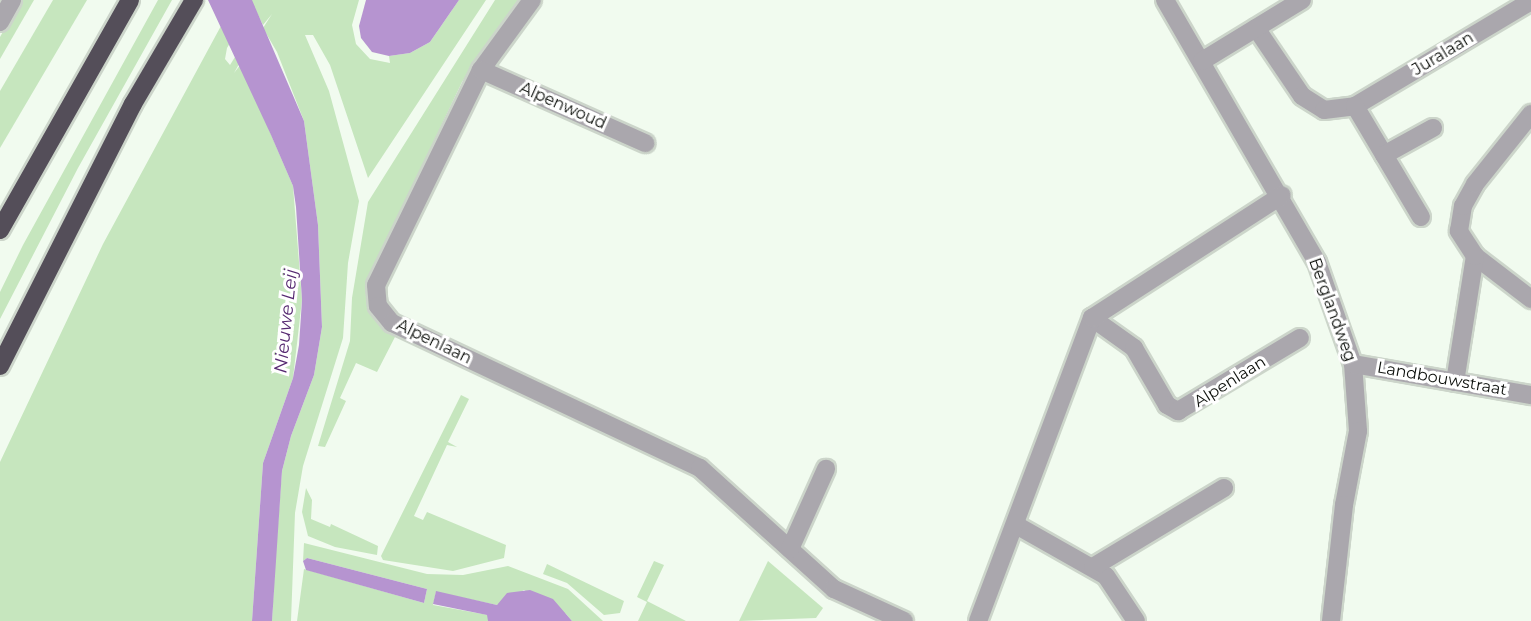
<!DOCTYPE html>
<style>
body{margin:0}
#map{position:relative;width:1531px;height:621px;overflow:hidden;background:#f1fbef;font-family:Montserrat,sans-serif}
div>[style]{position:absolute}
.green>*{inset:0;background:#c6e6be}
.water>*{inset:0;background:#b694d0}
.roads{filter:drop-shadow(2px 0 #ccd5ca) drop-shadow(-2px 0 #ccd5ca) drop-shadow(0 2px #ccd5ca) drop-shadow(0 -2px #ccd5ca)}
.street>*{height:18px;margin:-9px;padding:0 9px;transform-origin:9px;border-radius:9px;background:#aaa7ad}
.highway>*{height:18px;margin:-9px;padding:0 9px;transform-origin:9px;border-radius:9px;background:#544e59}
span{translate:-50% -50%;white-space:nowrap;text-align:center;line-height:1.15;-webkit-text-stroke:6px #fff;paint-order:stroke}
.street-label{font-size:16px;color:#0b0e0a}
.water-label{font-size:18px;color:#562971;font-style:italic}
</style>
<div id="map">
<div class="green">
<div style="clip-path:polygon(21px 0,34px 0,0 59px,0 37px)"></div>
<div style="clip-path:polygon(53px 0,87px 0,0 148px,0 91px)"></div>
<div style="clip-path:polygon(158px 0,172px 0,78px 168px,0 319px,0 292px,23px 245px)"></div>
<div style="clip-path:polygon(235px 0,359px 0,352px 25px,356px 44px,370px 59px,390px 63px,389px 56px,410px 53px,430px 42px,459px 0,486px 0,368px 178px,330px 65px,313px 35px,305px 35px,329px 91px,359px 201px,348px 263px,343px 338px,303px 466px,295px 513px,291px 621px,272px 621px,275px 563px,282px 471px,291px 436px,314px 375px,322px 327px,318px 225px,304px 121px,277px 52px,263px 28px,272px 14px,263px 25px,253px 5px,227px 48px,225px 59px,230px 65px,240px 49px,243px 57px,234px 73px,241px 64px,293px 186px,302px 300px,293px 378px,263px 463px,252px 621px,0 621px,0 462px,103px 244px)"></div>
<div style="clip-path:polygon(495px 0,519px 0,462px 82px,369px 278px,368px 286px,386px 329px,396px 335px,377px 372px,356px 363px,340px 398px,346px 401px,325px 447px,318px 446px,350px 341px,352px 298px,368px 202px)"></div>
<div style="clip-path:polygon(461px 395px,469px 399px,448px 442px,457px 447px,447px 445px,414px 516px,423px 520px,427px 512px,506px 545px,504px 558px,453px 571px,383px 560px,381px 556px)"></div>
<div style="clip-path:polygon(306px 488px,312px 500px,311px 519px,330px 527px,331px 524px,378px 546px,377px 555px,335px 547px,308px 536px,302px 512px)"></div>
<div style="clip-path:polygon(304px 543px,427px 574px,463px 575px,508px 566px,568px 589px,603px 621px,572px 621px,566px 614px,524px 590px,497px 605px,436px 592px,433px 605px,488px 615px,488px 621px,297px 621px,304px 569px,424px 603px,427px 589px,307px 558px,303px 561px)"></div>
<div style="clip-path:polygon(654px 561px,664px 565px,647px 601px,686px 621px,638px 621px,647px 602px,637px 597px)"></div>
<div style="clip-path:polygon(768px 561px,823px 608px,816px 618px,739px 621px)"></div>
<div style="clip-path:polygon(547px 564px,624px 601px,620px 613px,604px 615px,567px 583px,543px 574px)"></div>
</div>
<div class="water">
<div style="clip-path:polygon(208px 0,252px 0,304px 121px,318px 225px,322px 327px,314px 375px,291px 436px,282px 471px,272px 621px,252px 621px,263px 463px,293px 378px,299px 345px,302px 300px,296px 207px,293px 186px,271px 135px)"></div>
<div style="clip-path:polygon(366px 0,459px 0,430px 42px,410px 53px,389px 56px,372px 52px,361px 38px,359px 26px)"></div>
<div style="clip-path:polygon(307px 558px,427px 589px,424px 603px,306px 570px,303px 561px)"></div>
<div style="clip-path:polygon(530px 590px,553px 599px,572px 621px,488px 621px,487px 615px,433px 604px,436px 591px,497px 605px,507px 593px)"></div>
</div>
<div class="roads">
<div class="street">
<div style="left:532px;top:0;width:87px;rotate:126.1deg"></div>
<div style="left:481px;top:70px;width:239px;rotate:116deg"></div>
<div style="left:376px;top:285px;width:21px;rotate:85deg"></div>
<div style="left:378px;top:306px;width:22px;rotate:51deg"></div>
<div style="left:392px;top:323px;width:340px;rotate:25.2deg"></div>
<div style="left:700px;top:468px;width:181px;rotate:42.1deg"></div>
<div style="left:834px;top:589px;width:77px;rotate:24.6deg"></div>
<div style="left:1165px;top:0;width:303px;rotate:59.9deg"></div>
<div style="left:1317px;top:262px;width:108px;rotate:70.6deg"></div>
<div style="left:1353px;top:364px;width:67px;rotate:85.7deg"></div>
<div style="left:1358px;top:431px;width:75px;rotate:100.7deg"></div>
<div style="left:1344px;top:505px;width:117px;rotate:96.4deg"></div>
<div style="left:0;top:22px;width:25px;rotate:-61deg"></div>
<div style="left:1256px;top:28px;width:82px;rotate:55.9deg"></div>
<div style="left:1302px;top:96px;width:26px;rotate:32deg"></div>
<div style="left:1324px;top:110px;width:31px;rotate:-7deg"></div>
<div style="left:1355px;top:106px;width:205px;rotate:-30.8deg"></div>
<div style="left:1202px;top:61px;width:117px;rotate:-31.4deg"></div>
<div style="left:481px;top:70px;width:180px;rotate:24deg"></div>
<div style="left:1355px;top:106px;width:129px;rotate:59.3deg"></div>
<div style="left:1384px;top:155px;width:56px;rotate:-28.9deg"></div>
<div style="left:1475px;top:256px;width:71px;rotate:37.5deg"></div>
<div style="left:1092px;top:318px;width:52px;rotate:35.5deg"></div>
<div style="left:1134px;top:348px;width:66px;rotate:59.9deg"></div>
<div style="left:1167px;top:405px;width:13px;rotate:29deg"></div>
<div style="left:1178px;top:411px;width:142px;rotate:-30.9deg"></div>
<div style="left:1353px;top:364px;width:181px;rotate:9.9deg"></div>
<div style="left:1455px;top:382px;width:128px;rotate:-81deg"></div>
<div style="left:1475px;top:256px;width:30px;rotate:-123deg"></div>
<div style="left:1459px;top:231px;width:25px;rotate:-81deg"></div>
<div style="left:1463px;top:206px;width:25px;rotate:-61deg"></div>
<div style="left:1475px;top:184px;width:90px;rotate:-51.3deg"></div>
<div style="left:1016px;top:525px;width:103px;rotate:29.5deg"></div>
<div style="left:1106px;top:576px;width:54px;rotate:56.3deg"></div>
<div style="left:790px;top:549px;width:88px;rotate:-65.8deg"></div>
<div style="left:1093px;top:567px;width:153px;rotate:-31.1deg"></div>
<div style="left:978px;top:621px;width:324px;rotate:-69.4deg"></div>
<div style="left:1092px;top:318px;width:226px;rotate:-32.9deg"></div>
</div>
<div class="highway">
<div style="left:0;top:230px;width:264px;rotate:-60.5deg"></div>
<div style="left:0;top:366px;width:294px;rotate:-63.1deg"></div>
<div style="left:133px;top:104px;width:121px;rotate:-59.6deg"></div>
</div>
</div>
<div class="street-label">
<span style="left:1443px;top:54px;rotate:-31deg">Juralaan</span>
<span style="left:563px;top:106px;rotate:24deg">Alpenwoud</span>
<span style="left:1332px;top:310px;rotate:70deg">Berglandweg</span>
<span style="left:434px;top:342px;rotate:26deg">Alpenlaan</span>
<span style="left:1442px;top:379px;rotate:10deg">Landbouwstraat</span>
<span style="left:1230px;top:382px;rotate:-32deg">Alpenlaan</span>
</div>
<div class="water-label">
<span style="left:286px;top:321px;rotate:-84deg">Nieuwe Leij</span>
</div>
</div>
